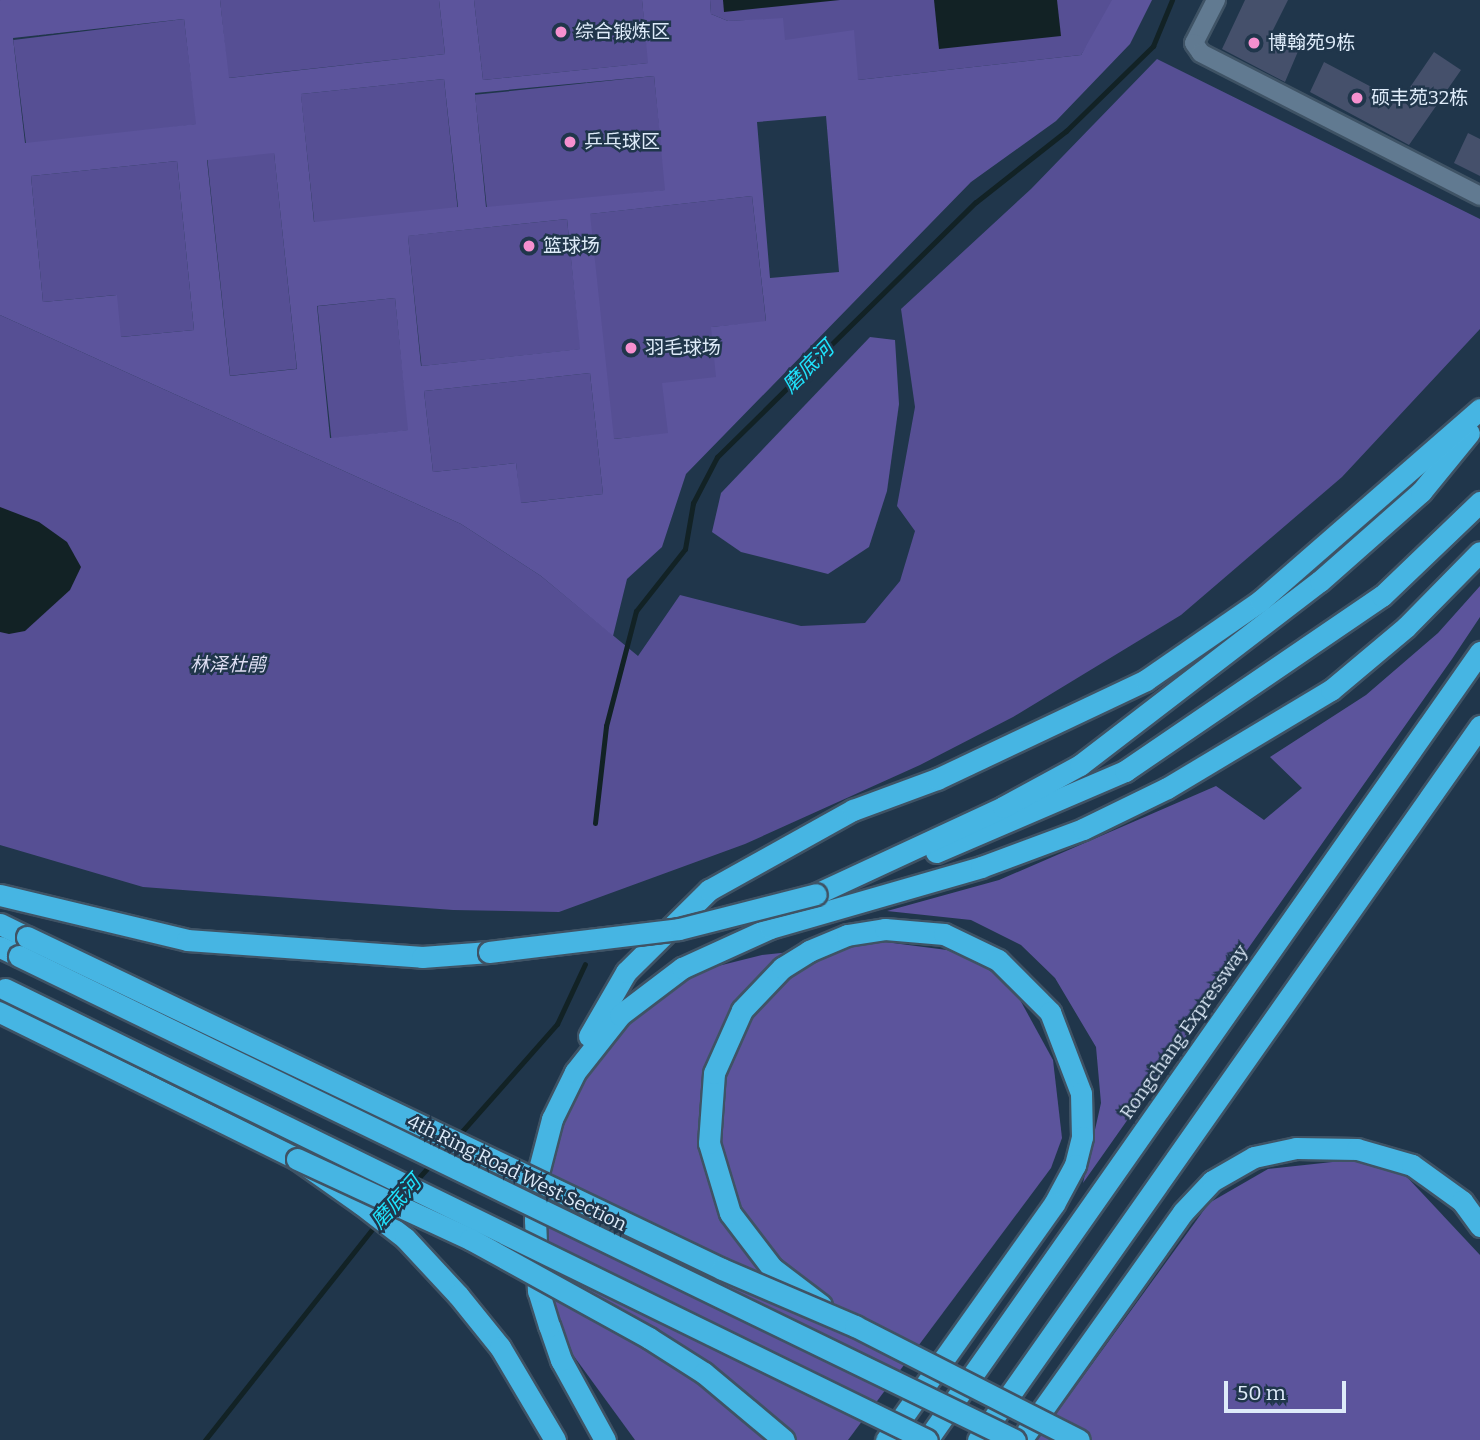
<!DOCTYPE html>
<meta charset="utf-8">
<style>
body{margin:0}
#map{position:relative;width:1480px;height:1440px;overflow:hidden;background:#20364b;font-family:Bitter,"Noto Sans SC",serif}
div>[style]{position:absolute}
.green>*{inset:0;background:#564f94;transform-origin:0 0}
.forest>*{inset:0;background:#5c549c}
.water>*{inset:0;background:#122225}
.stream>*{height:5px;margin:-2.5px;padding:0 2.5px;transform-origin:2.5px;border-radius:2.5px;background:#122225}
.building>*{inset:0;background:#45506b}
.roads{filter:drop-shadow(2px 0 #3f5365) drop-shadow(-2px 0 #3f5365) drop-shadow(0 2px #3f5365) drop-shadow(0 -2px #3f5365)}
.minor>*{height:18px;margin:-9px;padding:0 9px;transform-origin:9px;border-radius:9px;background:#617a91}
.highway>*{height:21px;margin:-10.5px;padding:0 10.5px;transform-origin:10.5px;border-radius:10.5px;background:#46b5e3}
.bridges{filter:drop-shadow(2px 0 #3f5365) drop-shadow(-2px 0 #3f5365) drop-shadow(0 2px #3f5365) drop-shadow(0 -2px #3f5365)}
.highway-bridge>*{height:21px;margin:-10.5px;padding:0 10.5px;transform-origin:10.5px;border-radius:10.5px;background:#46b5e3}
.dots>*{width:19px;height:19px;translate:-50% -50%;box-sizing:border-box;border:4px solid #20364b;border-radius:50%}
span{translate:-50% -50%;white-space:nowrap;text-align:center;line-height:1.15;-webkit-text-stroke:5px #20364b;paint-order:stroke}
.poi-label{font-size:19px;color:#deebf9}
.left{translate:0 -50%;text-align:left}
.park-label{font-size:19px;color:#dedef3;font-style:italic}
.street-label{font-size:19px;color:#deebf9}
.water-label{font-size:21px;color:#1fe3fd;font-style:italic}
.scale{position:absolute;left:1224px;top:1381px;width:122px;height:32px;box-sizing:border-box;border:4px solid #deebf9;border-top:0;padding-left:9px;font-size:21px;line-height:24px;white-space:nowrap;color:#deebf9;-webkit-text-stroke:5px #20364b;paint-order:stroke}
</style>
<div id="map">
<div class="green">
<div style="clip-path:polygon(220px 0,439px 0,445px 54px,228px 78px)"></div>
<div style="clip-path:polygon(474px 0,642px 0,649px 63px,483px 80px)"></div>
<div style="clip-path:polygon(710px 0,1112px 0,1112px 7px,1081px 55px,858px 80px,784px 40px,782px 19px,728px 21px,711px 14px)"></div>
<div style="left:184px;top:19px;width:106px;height:172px;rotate:83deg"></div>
<div style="clip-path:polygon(1157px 59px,1480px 219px,1480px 329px,1342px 477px,1181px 615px,1013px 717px,920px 765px,745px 844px,559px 912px,453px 910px,143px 887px,0 845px,0 315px,461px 524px,541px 576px,638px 656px,680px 595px,801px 626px,865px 623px,900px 581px,915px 531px,897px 506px,915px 407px,901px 309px,1031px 189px)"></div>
<div style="left:654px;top:76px;width:115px;height:180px;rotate:84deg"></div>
<div style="left:444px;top:79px;width:130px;height:144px;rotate:84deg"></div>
<div style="left:274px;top:152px;width:218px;height:67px;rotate:84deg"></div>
<div style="clip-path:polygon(177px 161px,194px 330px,120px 337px,116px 295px,43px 302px,31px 176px)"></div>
<div style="clip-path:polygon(752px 196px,766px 322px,712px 327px,717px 377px,668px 434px,613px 439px,589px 214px)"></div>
<div style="left:567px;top:219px;width:131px;height:160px;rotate:84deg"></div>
<div style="left:395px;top:298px;width:133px;height:78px;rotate:84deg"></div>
<div style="clip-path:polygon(590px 373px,603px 494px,520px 503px,516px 463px,433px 472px,424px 391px)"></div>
</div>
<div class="forest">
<div style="clip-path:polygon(evenodd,0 0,220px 0,229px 78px,445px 54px,439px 0,474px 0,483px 80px,648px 63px,642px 0,710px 0,711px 14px,728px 21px,783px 18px,785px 40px,854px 30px,858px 80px,1081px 55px,1112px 0,1152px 0,1130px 44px,1056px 121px,971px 182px,686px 474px,662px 547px,627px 579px,613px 636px,541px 576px,461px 524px,0 315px,0 0,184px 19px,196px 124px,25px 143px,13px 38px,184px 19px,0 0,654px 76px,665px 190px,486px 207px,475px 93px,654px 76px,0 0,444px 79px,458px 207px,314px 222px,301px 94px,444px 79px,0 0,826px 116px,839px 272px,770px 278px,757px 122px,826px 116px,0 0,274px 153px,297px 369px,230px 376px,207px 160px,274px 153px,0 0,177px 161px,194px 330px,121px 337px,117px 295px,43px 302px,31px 176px,177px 161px,0 0,752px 196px,766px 321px,711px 327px,716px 377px,662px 383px,668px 433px,614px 439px,590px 214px,752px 196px,0 0,567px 219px,580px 349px,421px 366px,408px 236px,567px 219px,0 0,395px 298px,408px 430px,330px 438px,317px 306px,395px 298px,0 0,590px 373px,603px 494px,521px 503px,516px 463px,433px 472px,424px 391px,590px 373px)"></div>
<div style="clip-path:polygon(870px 337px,895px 340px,899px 404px,887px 491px,869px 547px,828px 574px,741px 552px,712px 532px,721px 493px)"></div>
<div style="clip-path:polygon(1480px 586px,1480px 617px,1452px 659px,1083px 1183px,1101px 1103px,1096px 1047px,1055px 978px,1021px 945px,971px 920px,887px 911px,999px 880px,1216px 786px,1264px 820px,1302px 788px,1270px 757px,1366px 695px,1438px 633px)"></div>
<div style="clip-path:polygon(885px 942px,947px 950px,979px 963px,1013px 987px,1053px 1060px,1062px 1138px,1051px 1168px,848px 1440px,635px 1440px,573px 1355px,543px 1275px,543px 1192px,552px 1149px,577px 1088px,619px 1029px,662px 992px,702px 970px,762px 955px)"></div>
<div style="clip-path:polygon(1360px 1159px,1406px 1176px,1480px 1255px,1480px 1440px,1037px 1440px,1209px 1203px,1268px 1169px)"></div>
</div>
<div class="water">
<div style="clip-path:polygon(723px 0,840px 0,724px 12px)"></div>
<div style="clip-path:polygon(934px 0,1057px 0,1061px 36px,939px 49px)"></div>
<div style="clip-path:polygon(0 507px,39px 522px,67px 542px,81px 567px,70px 590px,25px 631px,9px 634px,0 632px)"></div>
</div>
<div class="stream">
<div style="left:595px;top:823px;width:98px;rotate:-83.5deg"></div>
<div style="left:606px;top:726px;width:119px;rotate:-75.4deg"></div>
<div style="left:636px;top:611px;width:79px;rotate:-51.7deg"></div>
<div style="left:685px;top:549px;width:47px;rotate:-80.1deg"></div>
<div style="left:693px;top:503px;width:52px;rotate:-62.4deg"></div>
<div style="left:717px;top:457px;width:363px;rotate:-44.6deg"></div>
<div style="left:976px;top:202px;width:115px;rotate:-38.3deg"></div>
<div style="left:1066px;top:131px;width:122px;rotate:-44.3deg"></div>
<div style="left:1153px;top:46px;width:50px;rotate:-67.6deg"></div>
<div style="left:457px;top:1137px;width:151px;rotate:-48.5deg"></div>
<div style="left:557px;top:1024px;width:66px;rotate:-65deg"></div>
<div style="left:414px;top:1183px;width:28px;rotate:-48deg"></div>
<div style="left:205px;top:1440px;width:275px;rotate:-51.6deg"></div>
</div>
<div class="building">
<div style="clip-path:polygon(1245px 0,1288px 0,1270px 36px,1299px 49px,1285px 82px,1222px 49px)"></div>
<div style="clip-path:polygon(1434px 52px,1461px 70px,1409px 145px,1310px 92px,1324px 62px,1400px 102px)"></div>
<div style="clip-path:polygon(1468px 133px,1480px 139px,1480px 176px,1454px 163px)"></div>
</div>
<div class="roads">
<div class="minor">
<div style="left:1216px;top:0;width:48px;rotate:117.1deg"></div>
<div style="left:1194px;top:43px;width:12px;rotate:55deg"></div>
<div style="left:1201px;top:53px;width:314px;rotate:27.1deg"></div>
</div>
<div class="highway">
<div style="left:936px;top:852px;width:206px;rotate:-23.2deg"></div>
<div style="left:1125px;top:771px;width:311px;rotate:-34.3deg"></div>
<div style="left:1382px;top:596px;width:136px;rotate:-43.8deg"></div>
<div style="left:816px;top:894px;width:206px;rotate:-24.9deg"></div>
<div style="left:1003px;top:807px;width:88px;rotate:-28.6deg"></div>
<div style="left:1080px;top:765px;width:302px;rotate:-37.5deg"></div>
<div style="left:1320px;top:581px;width:135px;rotate:-41.4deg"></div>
<div style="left:1421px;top:492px;width:76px;rotate:-50.9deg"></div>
<div style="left:0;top:895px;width:192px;rotate:13.5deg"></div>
<div style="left:187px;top:940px;width:236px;rotate:4.1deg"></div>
<div style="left:422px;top:957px;width:67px;rotate:-4.3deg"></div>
<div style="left:0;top:924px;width:30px;rotate:26deg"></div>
<div style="left:0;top:947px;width:21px;rotate:25deg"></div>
<div style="left:0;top:1012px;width:331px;rotate:26.3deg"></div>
<div style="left:297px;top:1159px;width:78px;rotate:35.1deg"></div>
<div style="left:361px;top:1204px;width:56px;rotate:37.7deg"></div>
<div style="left:405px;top:1238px;width:78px;rotate:47.1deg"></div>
<div style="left:458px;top:1295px;width:67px;rotate:51.1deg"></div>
<div style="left:500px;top:1347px;width:108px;rotate:59.4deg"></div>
<div style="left:589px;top:1036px;width:74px;rotate:-60deg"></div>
<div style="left:626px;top:972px;width:117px;rotate:-44.7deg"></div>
<div style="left:709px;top:890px;width:165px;rotate:-29.1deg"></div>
<div style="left:853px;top:810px;width:90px;rotate:-20.3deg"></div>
<div style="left:937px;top:779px;width:231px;rotate:-25.3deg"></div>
<div style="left:1146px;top:680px;width:139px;rotate:-34.7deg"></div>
<div style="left:1260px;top:601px;width:292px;rotate:-41.1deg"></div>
<div style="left:821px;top:1305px;width:61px;rotate:-142.9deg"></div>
<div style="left:772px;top:1268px;width:69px;rotate:-127.4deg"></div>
<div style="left:730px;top:1213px;width:73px;rotate:-106.7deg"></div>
<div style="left:709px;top:1143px;width:70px;rotate:-85.9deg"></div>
<div style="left:714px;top:1073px;width:69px;rotate:-66deg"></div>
<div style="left:742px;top:1010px;width:58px;rotate:-46.4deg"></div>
<div style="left:782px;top:968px;width:32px;rotate:-32deg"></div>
<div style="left:809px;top:951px;width:41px;rotate:-22.8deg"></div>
<div style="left:847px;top:935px;width:38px;rotate:-9deg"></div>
<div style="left:885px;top:929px;width:59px;rotate:4.8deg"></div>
<div style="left:944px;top:934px;width:60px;rotate:25.7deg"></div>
<div style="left:998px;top:960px;width:74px;rotate:45deg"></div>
<div style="left:1050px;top:1012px;width:87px;rotate:69.1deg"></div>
<div style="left:1081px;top:1093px;width:44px;rotate:88.7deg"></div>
<div style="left:1082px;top:1137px;width:29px;rotate:104deg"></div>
<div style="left:1075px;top:1165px;width:44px;rotate:118.3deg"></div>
<div style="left:1054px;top:1204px;width:290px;rotate:125.4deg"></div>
<div style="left:605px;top:1440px;width:91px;rotate:-118.8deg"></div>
<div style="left:561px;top:1360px;width:36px;rotate:-109deg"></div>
<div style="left:549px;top:1326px;width:37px;rotate:-107deg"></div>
<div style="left:538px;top:1291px;width:71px;rotate:-92.4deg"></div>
<div style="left:535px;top:1220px;width:47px;rotate:-86.3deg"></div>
<div style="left:538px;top:1173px;width:56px;rotate:-75.5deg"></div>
<div style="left:552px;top:1119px;width:52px;rotate:-63.9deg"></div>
<div style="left:575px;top:1072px;width:73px;rotate:-51.7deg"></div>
<div style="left:620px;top:1015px;width:78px;rotate:-37.2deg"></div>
<div style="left:682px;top:968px;width:97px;rotate:-24.4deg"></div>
<div style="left:770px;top:928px;width:220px;rotate:-16.1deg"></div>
<div style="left:981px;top:867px;width:109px;rotate:-20.4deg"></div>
<div style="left:1083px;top:829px;width:93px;rotate:-26deg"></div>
<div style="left:1167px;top:788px;width:191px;rotate:-30.9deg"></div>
<div style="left:1331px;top:690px;width:98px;rotate:-40deg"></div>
<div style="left:1406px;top:627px;width:105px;rotate:-45.4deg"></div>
<div style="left:927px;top:1440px;width:963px;rotate:-54.94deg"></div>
<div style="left:978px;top:1440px;width:873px;rotate:-54.89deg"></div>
<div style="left:1021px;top:1440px;width:280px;rotate:-54.6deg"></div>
<div style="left:1183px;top:1212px;width:42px;rotate:-46.9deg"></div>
<div style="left:1212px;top:1181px;width:48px;rotate:-29.7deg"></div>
<div style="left:1254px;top:1157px;width:43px;rotate:-12.1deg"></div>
<div style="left:1296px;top:1148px;width:61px;rotate:0.9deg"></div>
<div style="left:1357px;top:1149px;width:57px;rotate:16.2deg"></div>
<div style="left:1412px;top:1165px;width:62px;rotate:35.8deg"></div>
<div style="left:1462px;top:1201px;width:31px;rotate:54deg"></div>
</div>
</div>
<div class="bridges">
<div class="highway-bridge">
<div style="left:27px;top:937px;width:770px;rotate:25.53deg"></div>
<div style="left:722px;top:1269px;width:145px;rotate:23.2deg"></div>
<div style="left:855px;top:1326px;width:251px;rotate:27deg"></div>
<div style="left:489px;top:952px;width:191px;rotate:-6.9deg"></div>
<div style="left:679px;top:929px;width:141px;rotate:-14.3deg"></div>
<div style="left:19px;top:956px;width:1107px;rotate:25.92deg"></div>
<div style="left:5px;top:989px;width:1026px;rotate:26.07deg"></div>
<div style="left:297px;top:1159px;width:191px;rotate:24.8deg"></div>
<div style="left:470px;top:1239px;width:205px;rotate:28.9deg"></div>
<div style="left:649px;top:1338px;width:65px;rotate:32.5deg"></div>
<div style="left:704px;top:1373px;width:104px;rotate:39.9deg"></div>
</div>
</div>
<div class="dots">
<div style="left:561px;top:32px;background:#f690cf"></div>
<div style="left:1254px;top:43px;background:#f690cf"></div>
<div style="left:1357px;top:98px;background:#f690cf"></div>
<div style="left:570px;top:142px;background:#f690cf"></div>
<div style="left:529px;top:246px;background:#f690cf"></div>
<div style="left:631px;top:348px;background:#f690cf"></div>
</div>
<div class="poi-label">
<span class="left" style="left:575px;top:32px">综合锻炼区</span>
<span class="left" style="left:1268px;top:43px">博翰苑9栋</span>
<span class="left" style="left:1371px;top:98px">硕丰苑32栋</span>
<span class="left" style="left:584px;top:142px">乒乓球区</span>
<span class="left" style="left:543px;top:246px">篮球场</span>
<span class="left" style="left:645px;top:348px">羽毛球场</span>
</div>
<div class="park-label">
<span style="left:228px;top:665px">林泽杜鹃</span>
</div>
<div class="street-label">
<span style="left:1184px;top:1032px;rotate:-55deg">Rongchang Expressway</span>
<span style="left:517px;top:1173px;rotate:26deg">4th Ring Road West Section</span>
</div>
<div class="water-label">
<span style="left:808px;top:367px;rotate:-45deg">磨底河</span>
<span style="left:396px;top:1202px;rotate:-48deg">磨底河</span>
</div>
<div class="scale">50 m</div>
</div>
